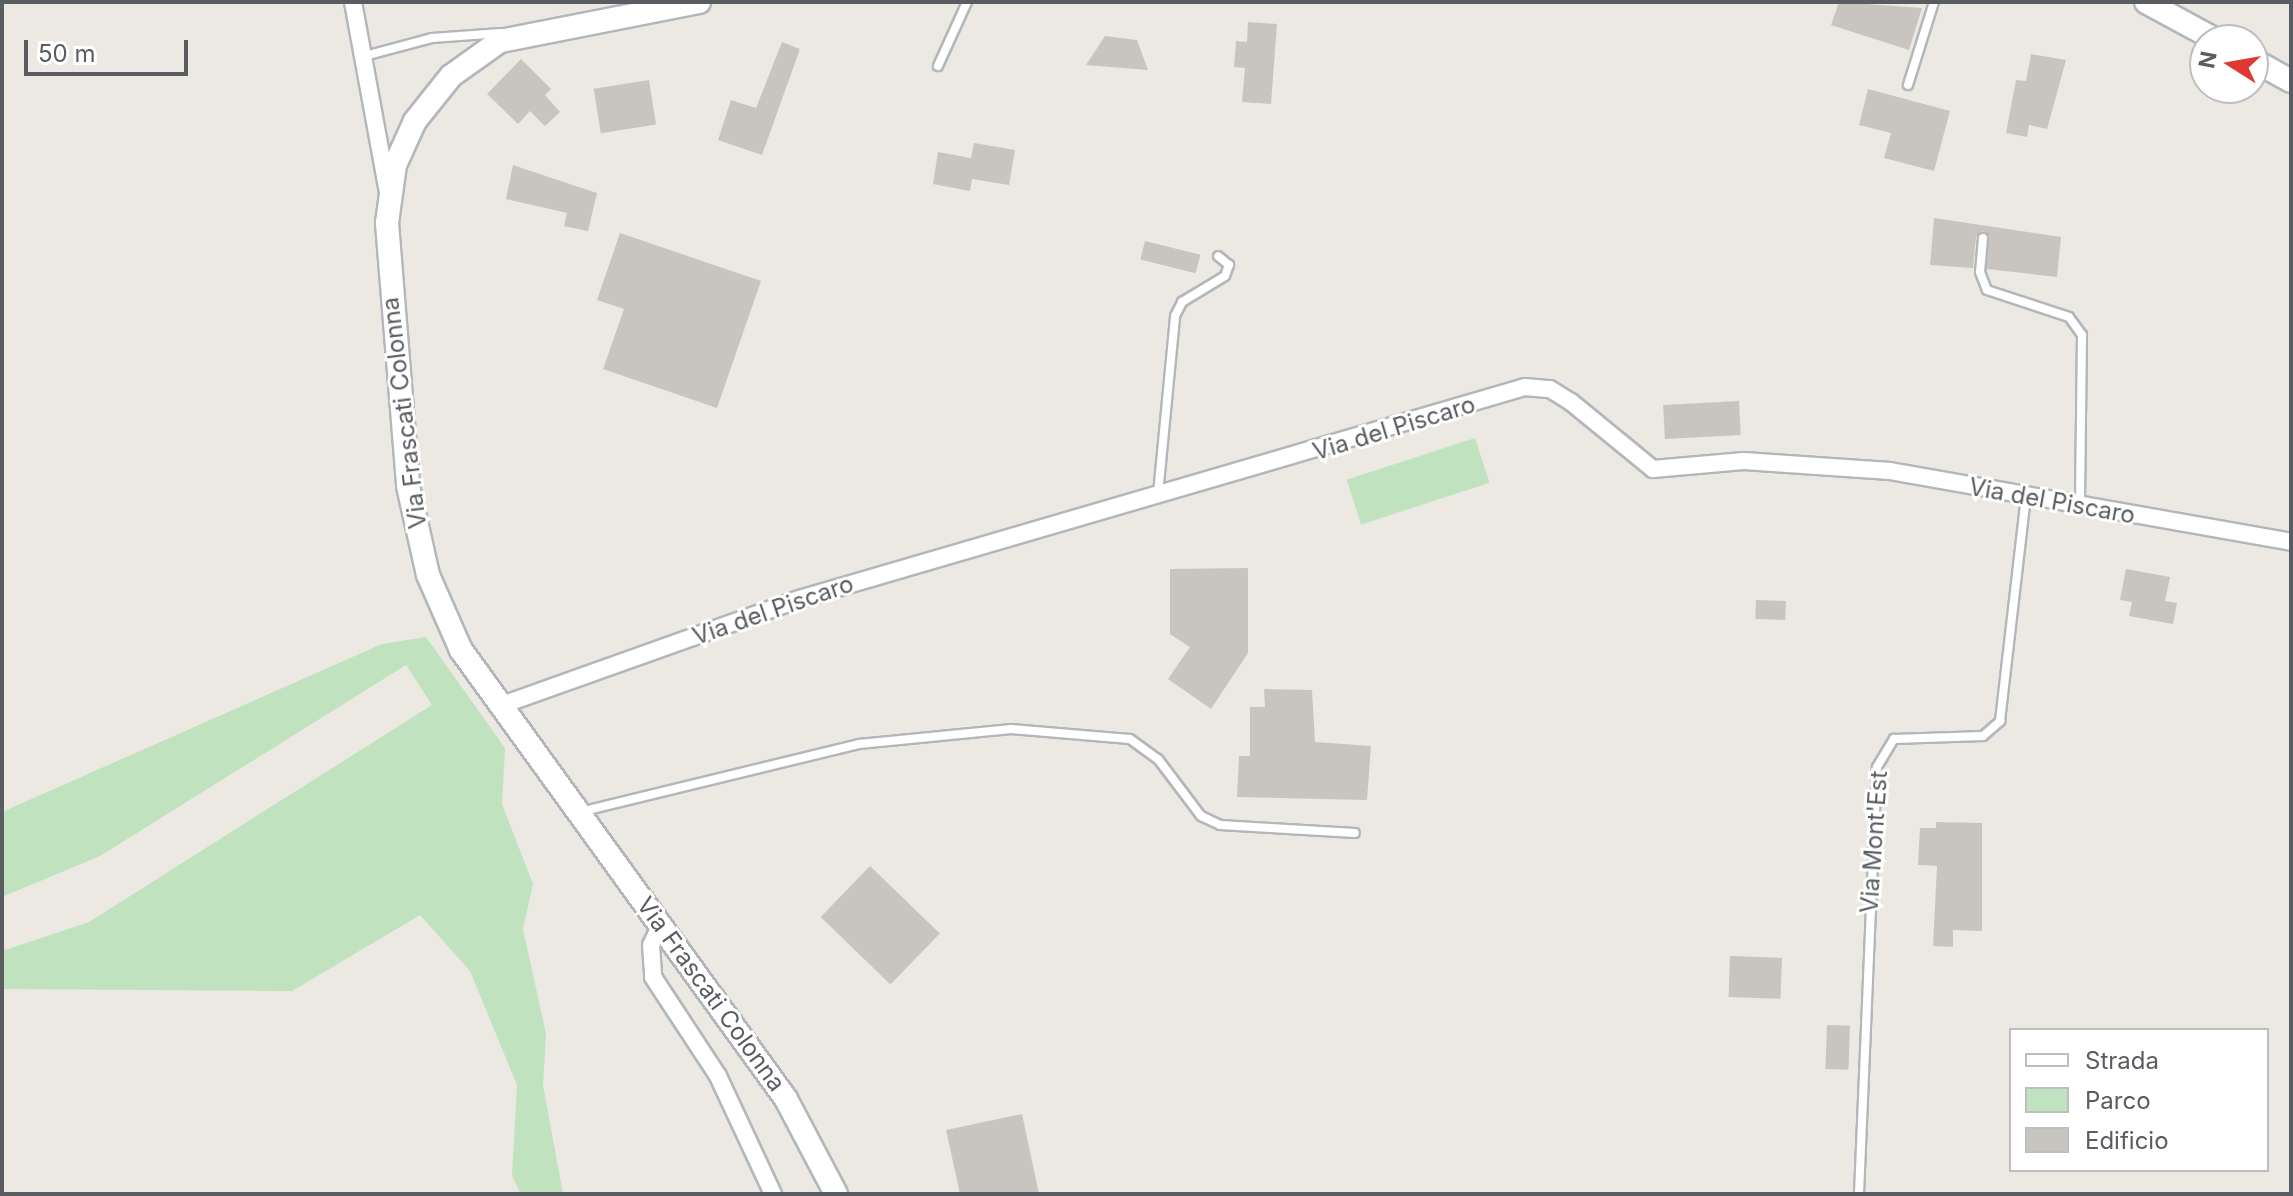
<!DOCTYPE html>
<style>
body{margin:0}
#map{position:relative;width:2293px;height:1196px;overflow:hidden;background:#ebe9e1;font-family:Inter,sans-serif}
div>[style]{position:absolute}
.green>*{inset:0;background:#c0e2be;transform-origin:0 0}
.building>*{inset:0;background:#c8c5c0;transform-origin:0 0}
.roads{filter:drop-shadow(2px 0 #b3b7bb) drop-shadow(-2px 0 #b3b7bb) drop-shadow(0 2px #b3b7bb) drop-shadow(0 -2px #b3b7bb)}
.service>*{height:8px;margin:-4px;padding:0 4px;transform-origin:4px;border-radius:4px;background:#fff}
.minor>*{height:16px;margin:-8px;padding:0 8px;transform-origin:8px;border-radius:8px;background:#fff}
.tertiary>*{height:22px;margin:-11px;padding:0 11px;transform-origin:11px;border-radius:11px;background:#fff}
span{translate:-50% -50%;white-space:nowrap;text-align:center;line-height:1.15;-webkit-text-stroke:6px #fff;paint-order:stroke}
.street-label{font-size:24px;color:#595d61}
.frame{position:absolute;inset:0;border:4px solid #595d61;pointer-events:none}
.legend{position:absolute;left:2009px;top:1028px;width:260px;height:144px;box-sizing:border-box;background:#fff;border:2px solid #bdbec0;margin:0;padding:10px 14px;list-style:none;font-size:24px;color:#595d61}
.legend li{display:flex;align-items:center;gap:16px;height:40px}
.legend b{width:40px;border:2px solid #bdbec0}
.north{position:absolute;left:2189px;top:24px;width:80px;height:80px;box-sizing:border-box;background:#fff;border:2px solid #bdbec0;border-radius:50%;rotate:281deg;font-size:22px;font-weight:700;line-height:32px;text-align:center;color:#595d61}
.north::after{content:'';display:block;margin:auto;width:28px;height:36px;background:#df3834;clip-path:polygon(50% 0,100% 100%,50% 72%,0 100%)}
.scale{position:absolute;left:24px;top:40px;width:164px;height:36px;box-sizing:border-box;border:4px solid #595d61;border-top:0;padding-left:10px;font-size:24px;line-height:28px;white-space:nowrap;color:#595d61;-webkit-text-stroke:6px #fff;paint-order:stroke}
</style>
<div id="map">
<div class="green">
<div style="left:1475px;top:438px;width:47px;height:135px;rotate:72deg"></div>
<div style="clip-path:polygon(426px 637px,505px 748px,502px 804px,533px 884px,523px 929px,546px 1034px,543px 1085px,563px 1194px,521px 1194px,512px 1176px,517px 1085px,470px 971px,420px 915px,292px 991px,2px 989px,2px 951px,89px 922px,432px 705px,406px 665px,100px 856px,2px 897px,2px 812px,382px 644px)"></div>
</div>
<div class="building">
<div style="clip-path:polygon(1839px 2px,1922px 8px,1909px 50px,1831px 25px)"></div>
<div style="clip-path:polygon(1248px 22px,1277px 24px,1271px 104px,1242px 102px,1245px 68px,1234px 67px,1236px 41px,1247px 42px)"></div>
<div style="clip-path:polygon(1105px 36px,1137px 40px,1148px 70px,1086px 65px)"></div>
<div style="clip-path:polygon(782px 42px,800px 49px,762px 155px,718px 140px,731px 100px,756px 108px)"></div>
<div style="clip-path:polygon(2031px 54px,2066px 60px,2047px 129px,2029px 125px,2027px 137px,2006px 133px,2016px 80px,2026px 81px)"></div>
<div style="clip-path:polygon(521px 59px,551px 89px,545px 95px,560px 112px,545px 126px,530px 111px,518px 124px,487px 94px)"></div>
<div style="left:649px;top:80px;width:45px;height:56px;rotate:81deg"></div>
<div style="clip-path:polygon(1868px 89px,1950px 111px,1934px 171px,1884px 158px,1891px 133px,1859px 125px)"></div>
<div style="clip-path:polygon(974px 143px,1015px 150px,1009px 185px,972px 179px,970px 191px,933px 184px,938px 152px,971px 158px)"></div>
<div style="clip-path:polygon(513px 165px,597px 193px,588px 231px,564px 226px,567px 213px,506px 199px)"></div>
<div style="clip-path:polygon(1934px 218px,2061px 237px,2057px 277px,1987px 269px,1984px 231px,1976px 237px,1973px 268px,1930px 265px)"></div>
<div style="clip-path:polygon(620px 233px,761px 281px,717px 408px,603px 369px,624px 309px,597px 300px)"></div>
<div style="left:1145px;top:241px;width:57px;height:19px;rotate:14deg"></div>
<div style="left:1739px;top:401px;width:34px;height:76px;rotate:87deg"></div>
<div style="clip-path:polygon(1248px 568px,1248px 653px,1211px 709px,1168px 679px,1190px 647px,1170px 634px,1170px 569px)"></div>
<div style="clip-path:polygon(2126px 569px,2170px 577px,2165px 601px,2177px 603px,2173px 624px,2129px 616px,2132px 602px,2120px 600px)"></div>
<div style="left:1756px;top:600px;width:30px;height:19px;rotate:2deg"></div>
<div style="clip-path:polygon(1264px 689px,1312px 690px,1315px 742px,1371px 746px,1367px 800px,1237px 797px,1239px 756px,1250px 756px,1250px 707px,1265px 707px)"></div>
<div style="clip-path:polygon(1936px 822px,1982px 823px,1982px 931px,1953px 930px,1953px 947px,1933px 946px,1937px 866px,1918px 865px,1920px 828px,1936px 828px)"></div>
<div style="left:870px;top:866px;width:97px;height:71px;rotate:44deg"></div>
<div style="left:1730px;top:956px;width:52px;height:41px;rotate:2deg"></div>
<div style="left:1827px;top:1025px;width:23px;height:44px;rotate:2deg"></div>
<div style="clip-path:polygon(1022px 1114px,1039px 1194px,960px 1194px,946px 1130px)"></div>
</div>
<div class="roads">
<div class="service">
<div style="left:361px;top:57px;width:73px;rotate:-15deg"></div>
<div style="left:432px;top:38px;width:69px;rotate:-4.1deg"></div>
<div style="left:938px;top:66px;width:70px;rotate:-65.6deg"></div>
<div style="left:1908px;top:85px;width:87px;rotate:-72.6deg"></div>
<div style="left:1983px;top:238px;width:34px;rotate:95deg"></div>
<div style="left:1980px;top:272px;width:19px;rotate:69deg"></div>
<div style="left:1987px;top:290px;width:86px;rotate:18.2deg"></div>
<div style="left:2069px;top:317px;width:22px;rotate:54deg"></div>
<div style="left:2082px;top:335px;width:171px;rotate:90.7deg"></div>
<div style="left:1158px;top:494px;width:179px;rotate:-84.5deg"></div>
<div style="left:1175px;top:316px;width:16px;rotate:-63deg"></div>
<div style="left:1182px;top:302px;width:50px;rotate:-31.2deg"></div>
<div style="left:1225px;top:276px;width:12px;rotate:-70deg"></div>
<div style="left:1229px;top:265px;width:14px;rotate:-141deg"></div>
<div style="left:580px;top:812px;width:287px;rotate:-13.7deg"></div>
<div style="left:859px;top:744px;width:153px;rotate:-5.6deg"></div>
<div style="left:1011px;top:729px;width:119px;rotate:4.8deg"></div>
<div style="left:1130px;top:739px;width:34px;rotate:36deg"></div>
<div style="left:1158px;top:759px;width:71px;rotate:53deg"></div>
<div style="left:1201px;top:816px;width:21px;rotate:25deg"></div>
<div style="left:1220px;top:825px;width:135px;rotate:3.4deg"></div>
<div style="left:1859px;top:1194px;width:427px;rotate:-87.6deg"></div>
<div style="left:1877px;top:767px;width:33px;rotate:-59deg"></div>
<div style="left:1894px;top:739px;width:89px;rotate:-1.9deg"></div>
<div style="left:1983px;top:736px;width:23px;rotate:-41deg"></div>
<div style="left:2000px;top:721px;width:226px;rotate:-83.4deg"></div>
</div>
<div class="minor">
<div style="left:353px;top:2px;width:194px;rotate:79.6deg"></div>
<div style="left:499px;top:706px;width:315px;rotate:-19.6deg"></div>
<div style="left:796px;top:600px;width:759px;rotate:-16.29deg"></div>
<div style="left:1525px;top:387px;width:25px;rotate:5deg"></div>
<div style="left:1550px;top:389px;width:25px;rotate:32deg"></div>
<div style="left:1571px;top:402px;width:106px;rotate:39.3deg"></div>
<div style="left:1653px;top:469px;width:91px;rotate:-5deg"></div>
<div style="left:1744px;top:461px;width:146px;rotate:3.9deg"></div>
<div style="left:1890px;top:471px;width:407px;rotate:10deg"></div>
<div style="left:661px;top:924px;width:23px;rotate:115deg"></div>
<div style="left:651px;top:945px;width:32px;rotate:86deg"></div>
<div style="left:653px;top:977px;width:118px;rotate:56.7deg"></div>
<div style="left:718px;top:1076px;width:130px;rotate:65deg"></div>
</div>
<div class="tertiary">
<div style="left:699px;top:2px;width:203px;rotate:168.9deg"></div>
<div style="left:500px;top:41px;width:60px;rotate:144.5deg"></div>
<div style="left:451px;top:76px;width:58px;rotate:128.7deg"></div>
<div style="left:415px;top:121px;width:48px;rotate:114.4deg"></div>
<div style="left:395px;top:165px;width:59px;rotate:97.9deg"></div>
<div style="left:387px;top:223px;width:264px;rotate:85.4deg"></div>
<div style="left:408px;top:486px;width:91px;rotate:77.3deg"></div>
<div style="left:428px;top:575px;width:82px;rotate:66.3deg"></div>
<div style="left:461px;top:650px;width:554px;rotate:54.1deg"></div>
<div style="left:786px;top:1099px;width:107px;rotate:62.2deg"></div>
<div style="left:2146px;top:2px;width:80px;rotate:28.5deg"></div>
<div style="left:2253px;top:60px;width:43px;rotate:28.9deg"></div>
</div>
</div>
<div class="street-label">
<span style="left:404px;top:413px;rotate:-97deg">Via Frascati Colonna</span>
<span style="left:1394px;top:428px;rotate:-17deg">Via del Piscaro</span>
<span style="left:2052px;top:501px;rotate:10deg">Via del Piscaro</span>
<span style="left:773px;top:610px;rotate:-19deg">Via del Piscaro</span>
<span style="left:1874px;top:842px;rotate:-86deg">Via Mont'Est</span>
<span style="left:711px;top:994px;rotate:54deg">Via Frascati Colonna</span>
</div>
<div class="frame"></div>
<ul class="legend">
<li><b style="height:10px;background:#fff"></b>Strada</li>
<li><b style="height:22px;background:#c0e2be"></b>Parco</li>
<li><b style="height:22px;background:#c8c5c0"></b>Edificio</li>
</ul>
<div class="north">N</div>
<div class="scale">50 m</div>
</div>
